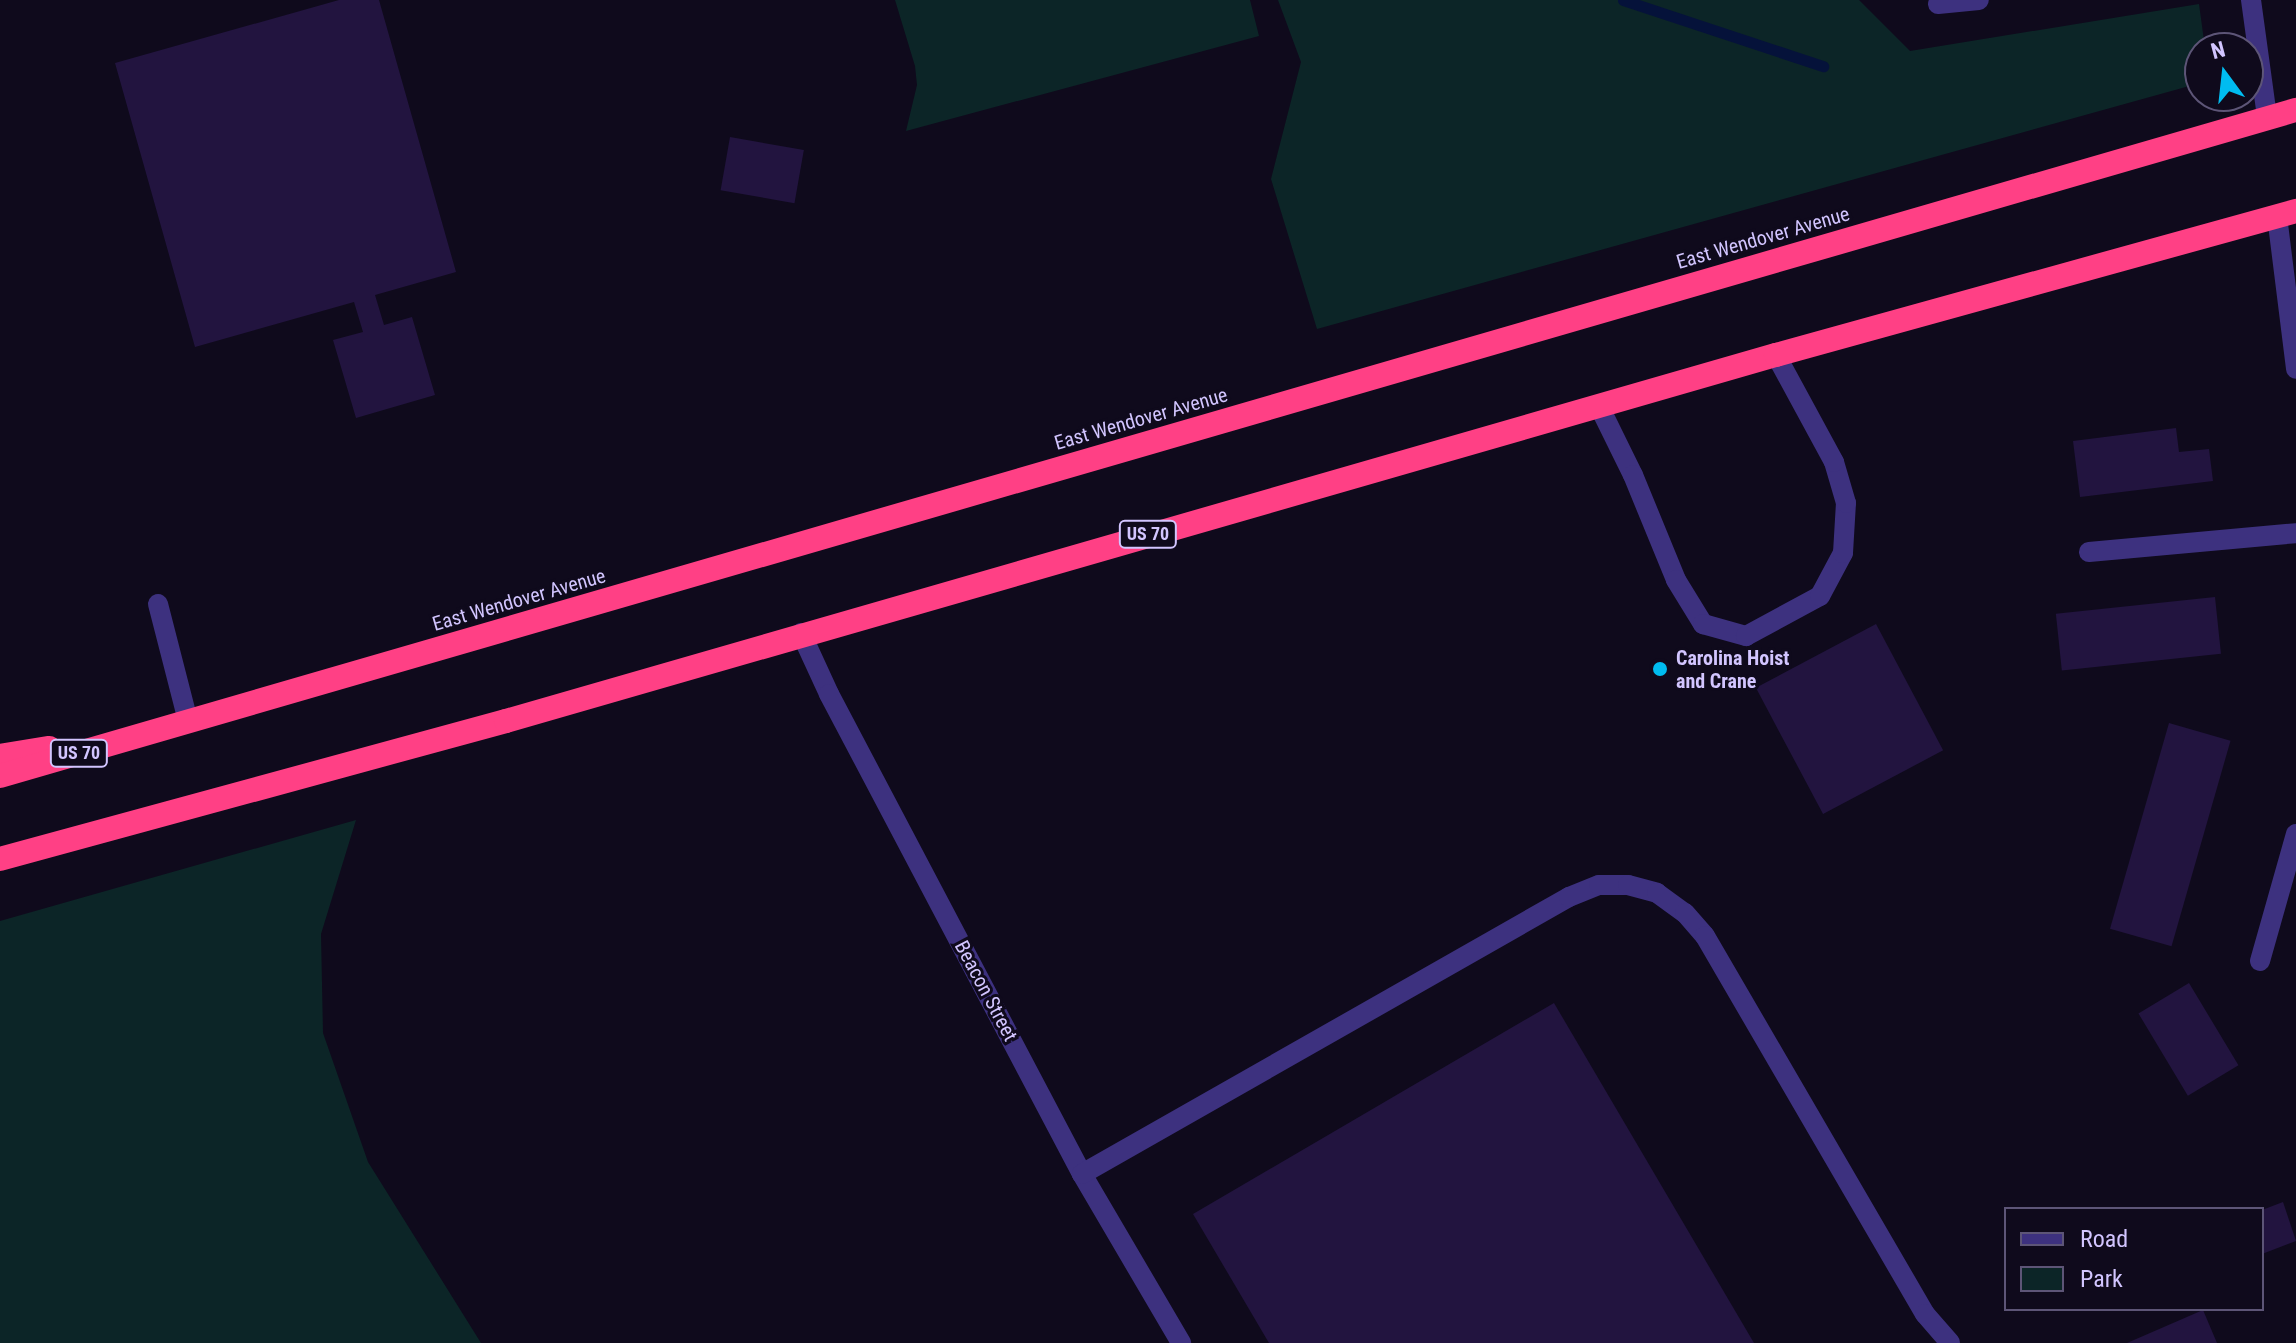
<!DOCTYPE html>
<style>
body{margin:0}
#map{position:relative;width:2296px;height:1343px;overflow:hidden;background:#0f0a1c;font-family:"Roboto Condensed",sans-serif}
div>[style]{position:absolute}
.green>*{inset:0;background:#0c2527}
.stream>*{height:11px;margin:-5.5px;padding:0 5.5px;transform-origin:5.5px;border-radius:5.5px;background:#05123a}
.building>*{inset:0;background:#22143f;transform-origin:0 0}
.minor>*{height:20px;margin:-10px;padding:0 10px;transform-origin:10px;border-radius:10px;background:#3d317f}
.highway>*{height:24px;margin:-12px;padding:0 12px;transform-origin:12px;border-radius:12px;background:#ff4085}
.dots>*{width:22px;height:22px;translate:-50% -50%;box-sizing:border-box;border:4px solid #0f0a1c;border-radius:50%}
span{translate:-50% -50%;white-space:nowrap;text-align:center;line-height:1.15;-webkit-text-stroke:6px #0f0a1c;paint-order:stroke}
.shield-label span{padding:2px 6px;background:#0f0a1c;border:2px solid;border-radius:6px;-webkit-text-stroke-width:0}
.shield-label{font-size:18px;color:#d2c5ff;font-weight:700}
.street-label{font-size:20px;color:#d2c5ff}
.poi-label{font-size:20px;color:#d2c5ff;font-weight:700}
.left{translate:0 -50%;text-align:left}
.legend{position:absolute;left:2004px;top:1207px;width:260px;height:104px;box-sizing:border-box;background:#0f0a1c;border:2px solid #5d5577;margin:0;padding:10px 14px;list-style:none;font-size:24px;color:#d2c5ff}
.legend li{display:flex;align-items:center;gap:16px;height:40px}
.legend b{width:40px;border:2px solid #5d5577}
.north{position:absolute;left:2184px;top:32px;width:80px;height:80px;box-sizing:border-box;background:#0f0a1c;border:2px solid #5d5577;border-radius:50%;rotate:345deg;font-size:22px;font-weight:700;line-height:32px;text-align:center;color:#d2c5ff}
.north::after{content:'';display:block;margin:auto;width:28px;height:36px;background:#00bcf0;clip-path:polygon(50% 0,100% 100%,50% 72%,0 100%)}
</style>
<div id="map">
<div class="green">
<div style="clip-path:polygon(895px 0,1250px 0,1259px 36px,906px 131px,917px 85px,915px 66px)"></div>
<div style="clip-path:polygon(1278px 0,1859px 0,1910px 51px,2199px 4px,2205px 48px,2200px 48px,2200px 75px,2193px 85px,1317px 329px,1271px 179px,1301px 62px)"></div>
<div style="clip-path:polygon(356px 820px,321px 934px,323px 1033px,368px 1162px,481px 1343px,0 1343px,0 921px)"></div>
</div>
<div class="stream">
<div style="left:1623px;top:0;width:211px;rotate:18.3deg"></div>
</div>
<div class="building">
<div style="clip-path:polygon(339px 0,379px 0,456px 272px,375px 295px,384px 325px,412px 317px,435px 395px,356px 418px,333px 340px,363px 332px,354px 302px,195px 347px,115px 63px)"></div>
<div style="left:730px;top:137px;width:75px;height:54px;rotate:10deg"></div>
<div style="clip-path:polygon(2176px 428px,2179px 452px,2209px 449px,2213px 481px,2080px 497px,2073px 441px)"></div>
<div style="left:2215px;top:597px;width:57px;height:160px;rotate:84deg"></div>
<div style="left:1876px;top:624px;width:143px;height:136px;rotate:62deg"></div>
<div style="left:2169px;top:723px;width:64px;height:214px;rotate:16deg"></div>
<div style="left:2189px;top:983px;width:96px;height:59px;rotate:59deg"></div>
<div style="clip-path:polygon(1554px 1003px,1754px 1343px,1269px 1343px,1193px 1214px)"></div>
<div style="clip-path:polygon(2283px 1202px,2296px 1241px,2262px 1254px,2262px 1210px)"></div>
<div style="clip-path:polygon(2203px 1310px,2217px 1343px,2127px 1343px)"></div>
</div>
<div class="minor">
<div style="left:2251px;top:0;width:118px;rotate:82.2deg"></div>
<div style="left:1938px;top:4px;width:41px;rotate:-5.6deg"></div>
<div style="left:2277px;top:216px;width:154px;rotate:82.9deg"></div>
<div style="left:1599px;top:406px;width:77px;rotate:63.8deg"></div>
<div style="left:1633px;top:475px;width:113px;rotate:67.7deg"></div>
<div style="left:1676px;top:580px;width:52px;rotate:58.5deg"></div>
<div style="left:1703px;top:624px;width:45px;rotate:15.6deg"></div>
<div style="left:1746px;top:636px;width:84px;rotate:-28.4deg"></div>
<div style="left:1820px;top:596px;width:49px;rotate:-61.9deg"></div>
<div style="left:1843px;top:553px;width:50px;rotate:-86.6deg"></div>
<div style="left:1846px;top:503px;width:43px;rotate:-106.3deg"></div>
<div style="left:1834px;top:462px;width:122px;rotate:-118.5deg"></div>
<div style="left:2089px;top:552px;width:208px;rotate:-5.2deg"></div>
<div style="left:158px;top:604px;width:121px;rotate:75.6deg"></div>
<div style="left:801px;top:633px;width:67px;rotate:65.3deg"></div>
<div style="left:829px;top:694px;width:543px;rotate:62.21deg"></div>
<div style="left:1082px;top:1174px;width:196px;rotate:59.6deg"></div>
<div style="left:2260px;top:961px;width:132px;rotate:-74.2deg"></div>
<div style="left:1082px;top:1174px;width:560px;rotate:-29.63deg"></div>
<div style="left:1569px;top:897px;width:32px;rotate:-22deg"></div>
<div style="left:1599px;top:885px;width:29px"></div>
<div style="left:1628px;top:885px;width:30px;rotate:15deg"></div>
<div style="left:1657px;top:893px;width:34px;rotate:36deg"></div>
<div style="left:1685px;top:913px;width:30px;rotate:49deg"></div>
<div style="left:1705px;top:936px;width:437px;rotate:59.8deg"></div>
<div style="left:1925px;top:1314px;width:38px;rotate:49deg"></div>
</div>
<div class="highway">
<div style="left:0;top:756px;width:50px;rotate:-9.3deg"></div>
<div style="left:0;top:776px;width:2391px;rotate:-16.18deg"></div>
<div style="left:0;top:859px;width:524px;rotate:-15.26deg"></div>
<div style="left:506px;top:721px;width:1322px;rotate:-16.08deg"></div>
<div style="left:1776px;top:355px;width:540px;rotate:-15.48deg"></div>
</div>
<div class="dots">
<div style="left:1660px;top:669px;background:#00bcf0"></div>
</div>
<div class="shield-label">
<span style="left:1148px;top:534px">US 70</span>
<span style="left:79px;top:753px">US 70</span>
</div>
<div class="street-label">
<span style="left:1763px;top:238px;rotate:-16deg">East Wendover Avenue</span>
<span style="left:1141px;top:419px;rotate:-16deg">East Wendover Avenue</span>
<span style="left:519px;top:600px;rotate:-16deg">East Wendover Avenue</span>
<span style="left:986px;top:991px;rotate:62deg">Beacon Street</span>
</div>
<div class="poi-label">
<span class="left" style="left:1676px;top:670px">Carolina Hoist<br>and Crane</span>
</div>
<ul class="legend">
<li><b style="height:10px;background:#3d317f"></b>Road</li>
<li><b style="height:22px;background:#0c2527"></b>Park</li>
</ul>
<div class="north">N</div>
</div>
